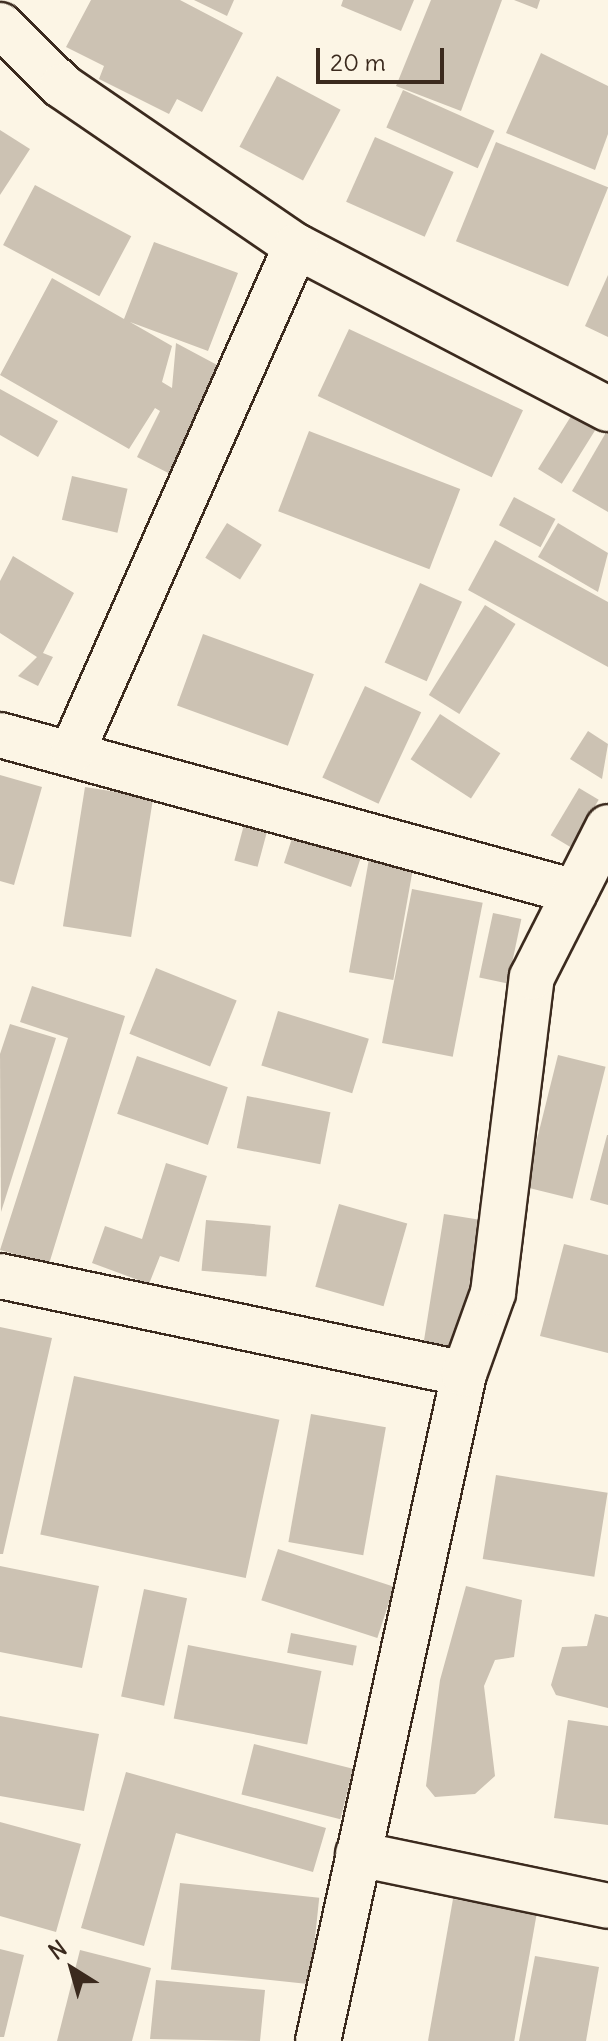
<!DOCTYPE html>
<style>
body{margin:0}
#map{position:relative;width:608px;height:2041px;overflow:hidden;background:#fcf5e5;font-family:Delius,sans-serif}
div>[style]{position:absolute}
.building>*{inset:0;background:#ccc2b3;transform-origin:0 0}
.roads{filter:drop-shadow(2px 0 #3b2a1e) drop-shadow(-2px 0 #3b2a1e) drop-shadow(0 2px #3b2a1e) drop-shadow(0 -2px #3b2a1e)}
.minor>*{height:44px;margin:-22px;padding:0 22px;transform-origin:22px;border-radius:22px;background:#fcf5e5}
span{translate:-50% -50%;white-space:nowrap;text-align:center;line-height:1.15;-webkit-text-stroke:6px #fcf5e5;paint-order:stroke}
.north{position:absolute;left:32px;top:1929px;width:80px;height:80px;-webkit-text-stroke:6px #fcf5e5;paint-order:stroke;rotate:323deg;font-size:22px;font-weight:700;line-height:32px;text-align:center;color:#3b2a1e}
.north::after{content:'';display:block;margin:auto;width:28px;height:36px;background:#3b2a1e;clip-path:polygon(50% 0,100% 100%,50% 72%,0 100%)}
.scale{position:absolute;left:316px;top:48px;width:128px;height:36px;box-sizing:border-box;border:4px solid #3b2a1e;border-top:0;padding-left:10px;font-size:24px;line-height:28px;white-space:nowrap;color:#3b2a1e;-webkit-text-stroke:6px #fcf5e5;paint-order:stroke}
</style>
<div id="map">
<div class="building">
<div style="clip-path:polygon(91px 0,180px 0,243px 33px,202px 112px,177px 99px,169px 114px,99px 79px,104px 66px,66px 47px)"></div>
<div style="clip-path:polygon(194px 0,234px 0,227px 16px)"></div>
<div style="clip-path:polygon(343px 0,414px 0,401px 31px,341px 6px)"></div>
<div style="clip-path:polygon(431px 0,502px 0,461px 111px,396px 86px)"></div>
<div style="clip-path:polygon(514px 0,540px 0,537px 9px)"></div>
<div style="clip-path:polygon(541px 53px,608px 86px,608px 134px,595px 170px,506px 133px)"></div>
<div style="left:277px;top:76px;width:72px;height:80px;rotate:28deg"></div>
<div style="left:403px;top:90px;width:100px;height:41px;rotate:24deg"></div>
<div style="clip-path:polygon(0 130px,30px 149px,0 195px)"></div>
<div style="left:375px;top:137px;width:86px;height:71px;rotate:24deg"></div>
<div style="left:496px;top:142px;width:121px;height:107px;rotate:22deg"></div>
<div style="left:35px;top:185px;width:109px;height:68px;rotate:28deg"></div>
<div style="clip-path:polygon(154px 242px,238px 273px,208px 351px,130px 322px,172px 346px,162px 382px,172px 388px,176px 343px,234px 374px,180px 479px,137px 457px,160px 411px,155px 408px,129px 449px,0 375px,52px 278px,124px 319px)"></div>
<div style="clip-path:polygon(608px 275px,608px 337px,585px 326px)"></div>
<div style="left:349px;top:329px;width:192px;height:74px;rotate:25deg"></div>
<div style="clip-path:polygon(0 389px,58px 421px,38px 457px,0 435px)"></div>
<div style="left:573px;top:413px;width:28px;height:66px;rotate:32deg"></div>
<div style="clip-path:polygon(608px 429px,608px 512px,572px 491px)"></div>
<div style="left:309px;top:431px;width:162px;height:86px;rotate:21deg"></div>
<div style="left:72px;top:476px;width:57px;height:45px;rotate:13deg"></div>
<div style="left:514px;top:497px;width:47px;height:32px;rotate:28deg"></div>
<div style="left:227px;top:523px;width:41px;height:41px;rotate:32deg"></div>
<div style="clip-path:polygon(558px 523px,608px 553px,598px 592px,538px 557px)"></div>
<div style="clip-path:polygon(495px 540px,608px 602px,608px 667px,468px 590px)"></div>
<div style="clip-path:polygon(13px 556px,74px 593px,43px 653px,53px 657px,38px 686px,18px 676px,37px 657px,0 633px,0 581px)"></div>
<div style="left:420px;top:583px;width:46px;height:87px;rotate:24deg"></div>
<div style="left:485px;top:605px;width:36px;height:106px;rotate:32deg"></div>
<div style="left:203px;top:634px;width:118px;height:76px;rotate:20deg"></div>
<div style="left:365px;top:686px;width:62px;height:101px;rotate:25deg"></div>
<div style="left:440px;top:714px;width:72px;height:54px;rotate:33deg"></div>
<div style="clip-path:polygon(588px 731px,608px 744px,602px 779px,570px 759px)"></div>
<div style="clip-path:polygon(0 775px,42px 787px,14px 885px,0 881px)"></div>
<div style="left:85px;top:787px;width:69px;height:141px;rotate:9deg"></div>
<div style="left:579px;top:788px;width:23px;height:55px;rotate:31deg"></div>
<div style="left:245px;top:821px;width:24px;height:41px;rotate:15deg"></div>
<div style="clip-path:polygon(297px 823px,362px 854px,351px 887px,284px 863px)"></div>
<div style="left:370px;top:853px;width:45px;height:121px;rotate:10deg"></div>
<div style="left:412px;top:889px;width:72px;height:157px;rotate:11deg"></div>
<div style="left:493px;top:913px;width:29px;height:66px;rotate:12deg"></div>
<div style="left:156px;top:968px;width:87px;height:71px;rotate:22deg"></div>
<div style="clip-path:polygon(32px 986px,125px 1016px,49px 1264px,0 1250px,68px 1038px,20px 1022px)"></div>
<div style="left:278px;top:1011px;width:95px;height:57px;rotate:17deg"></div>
<div style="clip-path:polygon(10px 1024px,56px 1038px,1px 1212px,0 1054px)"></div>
<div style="left:558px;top:1055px;width:49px;height:136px;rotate:14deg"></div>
<div style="left:137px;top:1056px;width:96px;height:61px;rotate:19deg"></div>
<div style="left:247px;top:1096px;width:85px;height:53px;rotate:11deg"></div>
<div style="clip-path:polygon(607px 1135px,608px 1135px,608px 1205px,590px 1200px)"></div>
<div style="clip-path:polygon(166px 1163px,207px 1176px,179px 1262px,160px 1256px,149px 1284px,92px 1263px,105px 1226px,142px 1239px)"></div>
<div style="left:339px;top:1204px;width:71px;height:86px;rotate:16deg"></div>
<div style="left:444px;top:1214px;width:36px;height:131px;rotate:9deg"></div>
<div style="left:206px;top:1220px;width:65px;height:51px;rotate:5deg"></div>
<div style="clip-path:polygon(564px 1244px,608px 1255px,608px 1353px,540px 1336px)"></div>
<div style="clip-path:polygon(0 1327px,52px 1338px,3px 1554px,0 1554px)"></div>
<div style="left:74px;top:1376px;width:210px;height:162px;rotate:12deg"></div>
<div style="left:311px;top:1414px;width:76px;height:130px;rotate:10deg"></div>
<div style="left:496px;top:1475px;width:113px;height:85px;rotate:9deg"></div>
<div style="left:278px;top:1549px;width:122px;height:54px;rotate:18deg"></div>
<div style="clip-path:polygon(0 1566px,99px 1586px,82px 1668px,0 1652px)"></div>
<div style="clip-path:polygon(466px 1586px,522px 1600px,514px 1657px,495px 1660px,484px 1686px,495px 1776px,475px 1794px,435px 1797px,426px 1786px,440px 1680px)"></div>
<div style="left:144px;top:1589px;width:44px;height:110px;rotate:12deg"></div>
<div style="clip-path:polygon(595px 1614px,608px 1617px,608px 1708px,556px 1695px,551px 1685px,562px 1647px,587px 1646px)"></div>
<div style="left:291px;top:1633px;width:67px;height:20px;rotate:11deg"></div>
<div style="left:188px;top:1645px;width:136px;height:75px;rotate:11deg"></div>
<div style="clip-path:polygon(0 1716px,99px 1734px,84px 1811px,0 1796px)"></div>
<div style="clip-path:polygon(568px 1720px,608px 1726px,608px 1825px,554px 1818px)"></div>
<div style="left:254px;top:1744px;width:102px;height:52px;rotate:14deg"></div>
<div style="clip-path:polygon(126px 1772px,326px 1828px,313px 1872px,176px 1833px,144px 1946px,81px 1928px)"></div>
<div style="clip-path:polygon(0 1822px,81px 1844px,56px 1932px,0 1916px)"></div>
<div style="left:180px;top:1883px;width:140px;height:87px;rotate:6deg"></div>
<div style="left:453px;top:1899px;width:85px;height:144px;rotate:10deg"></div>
<div style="clip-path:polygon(0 1949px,24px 1955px,4px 2037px,0 2037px)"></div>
<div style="clip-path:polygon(80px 1950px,151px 1968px,132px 2041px,57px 2041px)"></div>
<div style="clip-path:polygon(535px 1956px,599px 1967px,586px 2041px,519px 2041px)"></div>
<div style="clip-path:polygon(156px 1980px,265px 1990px,260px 2041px,150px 2039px)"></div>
</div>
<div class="roads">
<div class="minor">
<div style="left:0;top:25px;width:87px;rotate:44.5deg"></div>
<div style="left:62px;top:86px;width:283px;rotate:34.4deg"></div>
<div style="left:296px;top:246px;width:352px;rotate:27.6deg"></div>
<div style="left:0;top:735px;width:596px;rotate:15.27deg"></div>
<div style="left:73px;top:750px;width:551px;rotate:-66.13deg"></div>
<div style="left:0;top:1276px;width:474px;rotate:11.9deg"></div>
<div style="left:358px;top:1854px;width:255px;rotate:11.7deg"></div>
<div style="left:318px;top:2041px;width:683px;rotate:-77.65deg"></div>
<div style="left:464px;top:1374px;width:86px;rotate:-70.3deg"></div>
<div style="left:493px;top:1293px;width:318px;rotate:-83deg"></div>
<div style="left:532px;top:977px;width:168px;rotate:-63.1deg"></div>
</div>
</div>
<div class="north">N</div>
<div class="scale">20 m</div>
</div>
